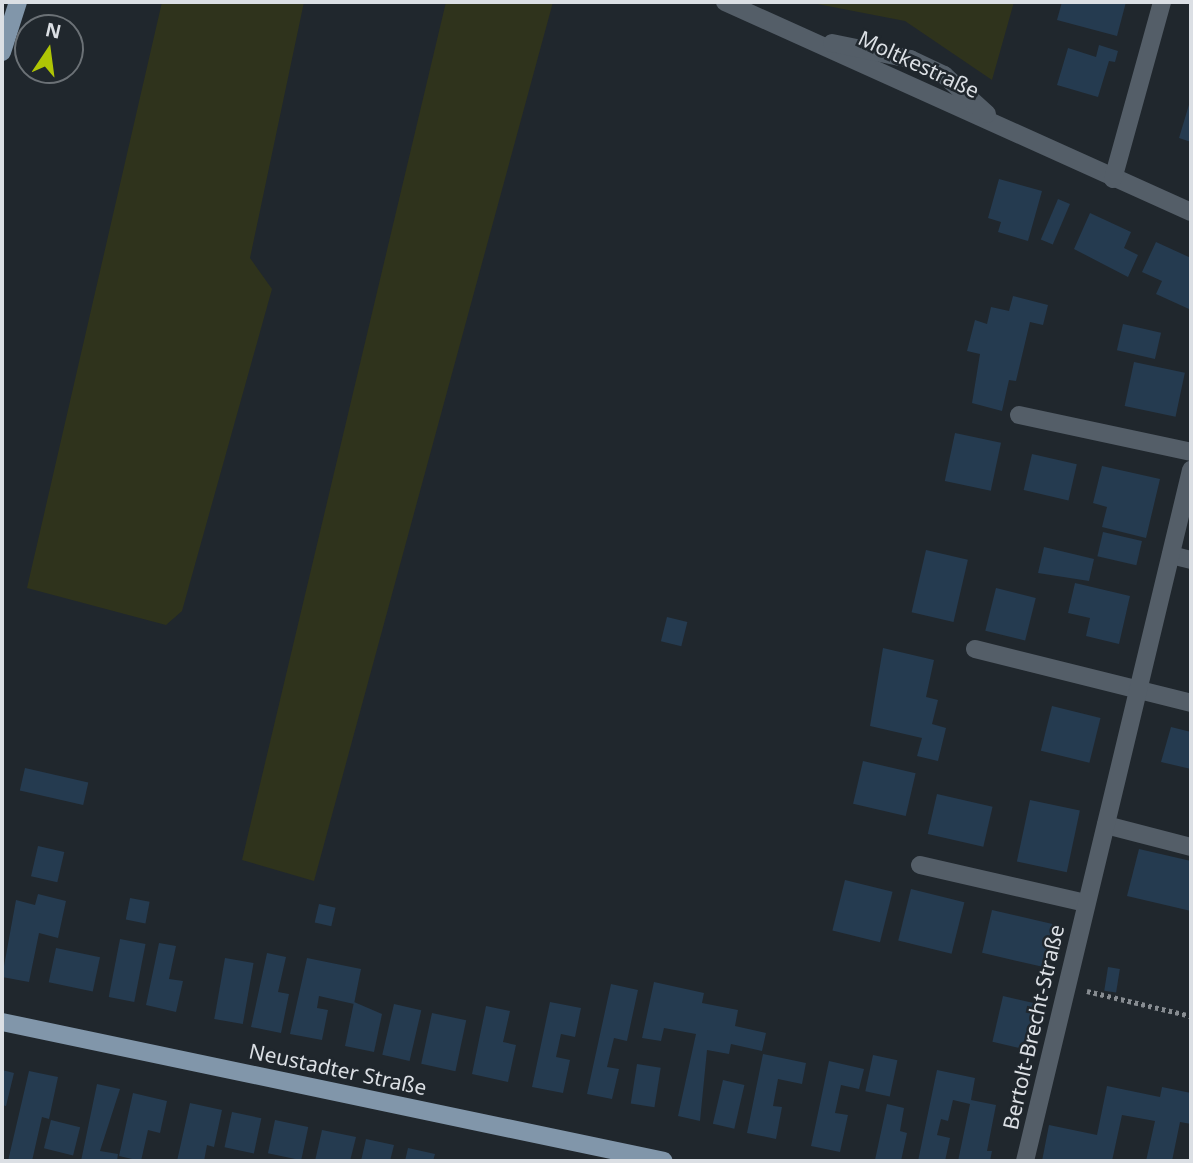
<!DOCTYPE html>
<meta charset="utf-8">
<style>
body{margin:0}
#map{position:relative;width:1193px;height:1163px;overflow:hidden;background:#20272d;font-family:"Noto Sans",sans-serif}
div>[style]{position:absolute}
.green>*{inset:0;background:#2f331c}
.building>*{inset:0;background:#253b50;transform-origin:0 0}
.path>*{height:4.5px;margin-top:-2.25px;transform-origin:0;background:repeating-linear-gradient(90deg,#878c91 0 3.5px,transparent 0 7px)}
.minor>*{height:18px;margin:-9px;padding:0 9px;transform-origin:9px;border-radius:9px;background:#545e68}
.major>*{height:18px;margin:-9px;padding:0 9px;transform-origin:9px;border-radius:9px;background:#8196aa}
span{translate:-50% -50%;white-space:nowrap;text-align:center;line-height:1.15;-webkit-text-stroke:5px #20272d;paint-order:stroke}
.street-label{font-size:21px;color:#dbdfe4}
.frame{position:absolute;inset:0;border:4px solid #dbdfe4;pointer-events:none}
.north{position:absolute;left:14px;top:14px;width:70px;height:70px;box-sizing:border-box;background:#20272d;border:2px solid #6b7176;border-radius:50%;rotate:13deg;font-size:19px;font-weight:700;line-height:28px;text-align:center;color:#dbdfe4}
.north::after{content:'';display:block;margin:auto;width:24px;height:32px;background:#afc505;clip-path:polygon(50% 0,100% 100%,50% 72%,0 100%)}
</style>
<div id="map">
<div class="green">
<div style="clip-path:polygon(162px 2px,304px 2px,250px 258px,272px 289px,182px 611px,166px 625px,27px 588px)"></div>
<div style="clip-path:polygon(446px 2px,553px 2px,314px 881px,242px 860px)"></div>
<div style="clip-path:polygon(807px 2px,1014px 2px,992px 80px,905px 21px)"></div>
</div>
<div class="building">
<div style="clip-path:polygon(1062px 2px,1126px 2px,1117px 36px,1057px 20px)"></div>
<div style="clip-path:polygon(1099px 45px,1118px 51px,1115px 62px,1109px 61px,1098px 97px,1057px 85px,1068px 48px,1096px 57px)"></div>
<div style="clip-path:polygon(1191px 98px,1191px 142px,1179px 138px)"></div>
<div style="clip-path:polygon(999px 179px,1042px 191px,1028px 241px,998px 232px,1001px 222px,988px 218px)"></div>
<div style="left:1058px;top:199px;width:13px;height:44px;rotate:23deg"></div>
<div style="clip-path:polygon(1090px 213px,1131px 232px,1124px 248px,1138px 255px,1128px 277px,1074px 249px)"></div>
<div style="clip-path:polygon(1156px 242px,1191px 258px,1189px 309px,1156px 294px,1162px 281px,1142px 272px)"></div>
<div style="clip-path:polygon(1013px 296px,1048px 305px,1043px 325px,1030px 322px,1016px 381px,1009px 380px,1002px 411px,972px 403px,980px 354px,967px 351px,975px 320px,987px 324px,991px 307px,1009px 311px)"></div>
<div style="left:1123px;top:324px;width:39px;height:27px;rotate:13deg"></div>
<div style="left:1134px;top:362px;width:52px;height:45px;rotate:12deg"></div>
<div style="left:955px;top:433px;width:47px;height:49px;rotate:12deg"></div>
<div style="left:1032px;top:454px;width:46px;height:37px;rotate:13deg"></div>
<div style="clip-path:polygon(1102px 466px,1160px 479px,1146px 538px,1102px 527px,1107px 507px,1093px 503px)"></div>
<div style="left:1103px;top:532px;width:40px;height:25px;rotate:13deg"></div>
<div style="clip-path:polygon(1044px 547px,1094px 559px,1089px 581px,1038px 573px)"></div>
<div style="left:926px;top:550px;width:43px;height:64px;rotate:13deg"></div>
<div style="clip-path:polygon(1075px 583px,1130px 596px,1119px 644px,1086px 636px,1090px 618px,1068px 613px)"></div>
<div style="left:996px;top:588px;width:41px;height:44px;rotate:14deg"></div>
<div style="left:667px;top:617px;width:21px;height:25px;rotate:14deg"></div>
<div style="clip-path:polygon(883px 648px,934px 660px,926px 697px,938px 700px,932px 724px,946px 728px,938px 761px,917px 756px,922px 738px,870px 726px)"></div>
<div style="left:1052px;top:706px;width:50px;height:46px;rotate:14deg"></div>
<div style="clip-path:polygon(1171px 727px,1191px 732px,1191px 769px,1161px 762px)"></div>
<div style="left:863px;top:761px;width:54px;height:44px;rotate:13deg"></div>
<div style="left:25px;top:768px;width:65px;height:23px;rotate:13deg"></div>
<div style="left:937px;top:794px;width:57px;height:41px;rotate:13deg"></div>
<div style="left:1030px;top:800px;width:51px;height:63px;rotate:12deg"></div>
<div style="left:38px;top:846px;width:27px;height:31px;rotate:13deg"></div>
<div style="clip-path:polygon(1139px 849px,1191px 861px,1191px 911px,1127px 896px)"></div>
<div style="left:845px;top:880px;width:49px;height:52px;rotate:14deg"></div>
<div style="left:911px;top:889px;width:55px;height:53px;rotate:14deg"></div>
<div style="clip-path:polygon(38px 894px,66px 901px,58px 938px,39px 933px,29px 982px,2px 977px,16px 900px,35px 905px)"></div>
<div style="left:130px;top:898px;width:20px;height:22px;rotate:11deg"></div>
<div style="left:319px;top:904px;width:17px;height:19px;rotate:13deg"></div>
<div style="left:992px;top:910px;width:62px;height:44px;rotate:13deg"></div>
<div style="left:120px;top:939px;width:26px;height:59px;rotate:11deg"></div>
<div style="clip-path:polygon(159px 943px,176px 946px,169px 979px,183px 981px,176px 1012px,146px 1005px)"></div>
<div style="left:56px;top:948px;width:45px;height:35px;rotate:12deg"></div>
<div style="clip-path:polygon(267px 953px,286px 957px,278px 992px,289px 994px,281px 1033px,251px 1027px)"></div>
<div style="left:225px;top:958px;width:29px;height:62px;rotate:10deg"></div>
<div style="clip-path:polygon(307px 958px,361px 969px,354px 1004px,319px 996px,317px 1008px,328px 1010px,322px 1040px,290px 1034px)"></div>
<div style="left:1108px;top:967px;width:12px;height:24px;rotate:9deg"></div>
<div style="clip-path:polygon(654px 982px,704px 993px,702px 1003px,738px 1010px,735px 1026px,766px 1033px,762px 1051px,731px 1044px,729px 1054px,707px 1050px,700px 1121px,678px 1116px,696px 1034px,664px 1028px,661px 1041px,642px 1038px)"></div>
<div style="clip-path:polygon(611px 984px,638px 990px,627px 1041px,614px 1038px,607px 1067px,619px 1069px,612px 1099px,587px 1094px)"></div>
<div style="left:1003px;top:996px;width:37px;height:47px;rotate:13deg"></div>
<div style="clip-path:polygon(354px 1002px,382px 1014px,374px 1052px,345px 1046px)"></div>
<div style="clip-path:polygon(550px 1002px,581px 1008px,575px 1037px,561px 1034px,556px 1057px,570px 1060px,563px 1093px,532px 1087px)"></div>
<div style="left:394px;top:1004px;width:28px;height:52px;rotate:13deg"></div>
<div style="clip-path:polygon(486px 1006px,510px 1011px,503px 1042px,516px 1045px,508px 1082px,472px 1074px)"></div>
<div style="left:432px;top:1013px;width:35px;height:52px;rotate:12deg"></div>
<div style="clip-path:polygon(763px 1054px,806px 1063px,802px 1084px,778px 1079px,773px 1106px,782px 1107px,776px 1139px,747px 1133px)"></div>
<div style="left:873px;top:1055px;width:25px;height:37px;rotate:12deg"></div>
<div style="clip-path:polygon(829px 1061px,864px 1069px,859px 1089px,841px 1085px,835px 1113px,848px 1115px,840px 1152px,811px 1146px)"></div>
<div style="left:637px;top:1064px;width:24px;height:40px;rotate:9deg"></div>
<div style="clip-path:polygon(2px 1070px,14px 1073px,6px 1106px,2px 1105px)"></div>
<div style="clip-path:polygon(937px 1070px,975px 1078px,971px 1100px,996px 1105px,987px 1151px,992px 1151px,990px 1161px,958px 1161px,970px 1104px,953px 1100px,948px 1121px,941px 1119px,937px 1135px,950px 1138px,945px 1161px,918px 1161px)"></div>
<div style="clip-path:polygon(29px 1071px,58px 1077px,49px 1119px,42px 1117px,32px 1161px,8px 1161px)"></div>
<div style="left:723px;top:1080px;width:22px;height:45px;rotate:13deg"></div>
<div style="clip-path:polygon(97px 1084px,120px 1089px,100px 1151px,118px 1154px,117px 1161px,81px 1161px)"></div>
<div style="clip-path:polygon(1107px 1086px,1160px 1097px,1162px 1087px,1191px 1093px,1191px 1124px,1180px 1122px,1172px 1161px,1146px 1161px,1155px 1121px,1122px 1115px,1112px 1161px,1042px 1161px,1049px 1125px,1097px 1135px)"></div>
<div style="clip-path:polygon(133px 1093px,167px 1101px,160px 1133px,148px 1130px,141px 1161px,119px 1156px)"></div>
<div style="clip-path:polygon(190px 1103px,222px 1110px,214px 1147px,207px 1145px,204px 1161px,177px 1161px)"></div>
<div style="clip-path:polygon(887px 1104px,904px 1108px,900px 1131px,907px 1133px,901px 1161px,875px 1160px)"></div>
<div style="left:232px;top:1112px;width:30px;height:36px;rotate:12deg"></div>
<div style="left:51px;top:1120px;width:30px;height:29px;rotate:14deg"></div>
<div style="left:275px;top:1120px;width:34px;height:34px;rotate:12deg"></div>
<div style="clip-path:polygon(322px 1130px,356px 1137px,350px 1161px,315px 1161px)"></div>
<div style="clip-path:polygon(366px 1139px,394px 1145px,390px 1161px,361px 1161px)"></div>
<div style="clip-path:polygon(408px 1148px,435px 1154px,433px 1161px,405px 1161px)"></div>
</div>
<div class="path">
<div style="left:1087px;top:991px;width:107px;rotate:13.5deg"></div>
</div>
<div class="minor">
<div style="left:725px;top:2px;width:511px;rotate:24.26deg"></div>
<div style="left:832px;top:43px;width:80px;rotate:11.6deg"></div>
<div style="left:910px;top:59px;width:38px;rotate:25deg"></div>
<div style="left:944px;top:75px;width:58px;rotate:42.2deg"></div>
<div style="left:1113px;top:179px;width:184px;rotate:-74.5deg"></div>
<div style="left:1019px;top:415px;width:176px;rotate:12.1deg"></div>
<div style="left:1171px;top:555px;width:21px;rotate:14deg"></div>
<div style="left:975px;top:649px;width:223px;rotate:14deg"></div>
<div style="left:1106px;top:825px;width:88px;rotate:14.5deg"></div>
<div style="left:920px;top:865px;width:170px;rotate:12.9deg"></div>
<div style="left:1025px;top:1161px;width:711px;rotate:-76.49deg"></div>
</div>
<div class="major">
<div style="left:2px;top:52px;width:52px;rotate:-72.3deg"></div>
<div style="left:2px;top:1022px;width:676px;rotate:11.86deg"></div>
</div>
<div class="street-label">
<span style="left:919px;top:64px;rotate:25deg">Moltkestraße</span>
<span style="left:1033px;top:1027px;rotate:-77deg">Bertolt-Brecht-Straße</span>
<span style="left:338px;top:1069px;rotate:12deg">Neustadter Straße</span>
</div>
<div class="frame"></div>
<div class="north">N</div>
</div>
